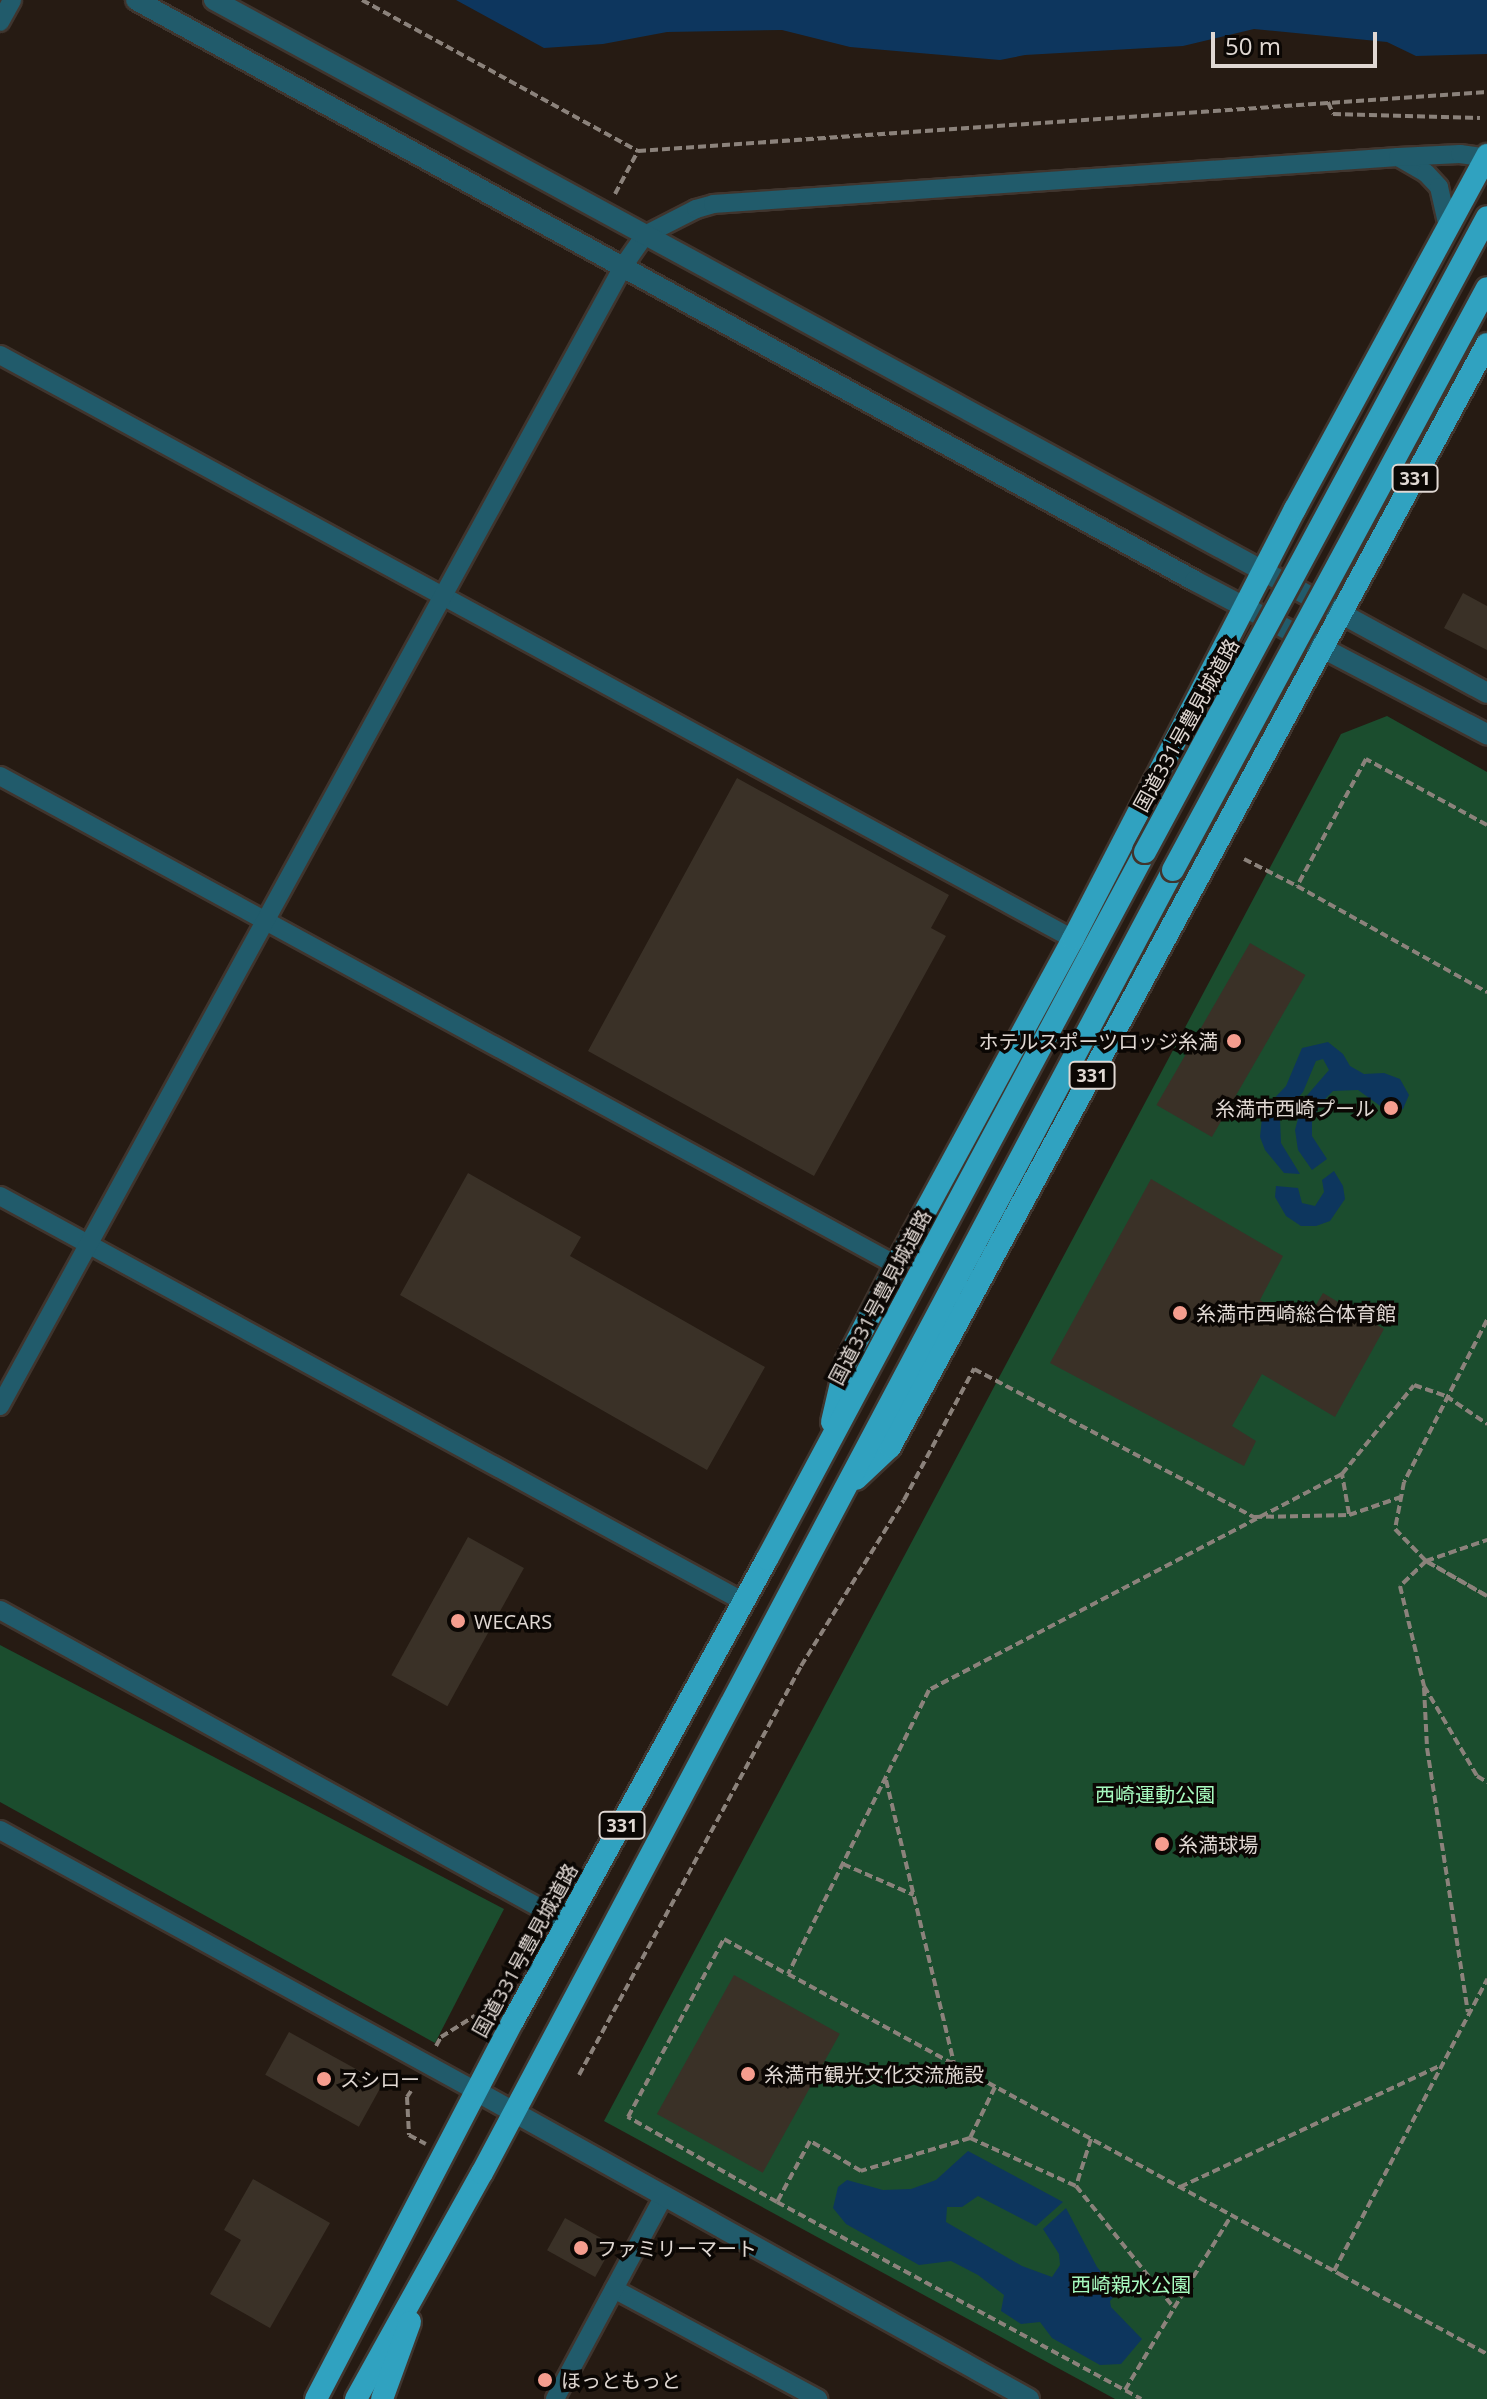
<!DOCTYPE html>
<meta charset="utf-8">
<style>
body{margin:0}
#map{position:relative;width:1487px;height:2399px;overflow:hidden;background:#261b13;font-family:"Open Sans","Noto Sans JP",sans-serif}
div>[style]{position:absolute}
.green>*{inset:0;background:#1b4d2e}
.water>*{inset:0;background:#0d365e}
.building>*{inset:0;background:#3a3127;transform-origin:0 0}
.path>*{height:4px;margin-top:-2px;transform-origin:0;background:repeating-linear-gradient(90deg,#8b827b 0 8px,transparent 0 12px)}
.roads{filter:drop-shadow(2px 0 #40352e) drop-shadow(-2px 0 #40352e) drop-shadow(0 2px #40352e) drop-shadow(0 -2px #40352e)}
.minor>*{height:18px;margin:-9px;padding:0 9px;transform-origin:9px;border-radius:9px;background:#215b6b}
.tertiary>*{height:20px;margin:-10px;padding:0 10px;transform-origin:10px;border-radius:10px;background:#215b6b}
.trunk>*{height:22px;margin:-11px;padding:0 11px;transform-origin:11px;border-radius:11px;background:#30a2c0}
.bridges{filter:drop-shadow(2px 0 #40352e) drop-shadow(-2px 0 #40352e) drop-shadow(0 2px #40352e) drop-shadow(0 -2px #40352e)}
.trunk-bridge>*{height:22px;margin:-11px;padding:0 11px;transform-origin:11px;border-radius:11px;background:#30a2c0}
.dots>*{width:22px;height:22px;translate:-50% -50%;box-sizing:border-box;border:4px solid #0b0704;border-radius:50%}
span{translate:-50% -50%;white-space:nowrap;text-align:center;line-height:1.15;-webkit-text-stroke:7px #0b0704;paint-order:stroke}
.shield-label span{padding:2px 6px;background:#0b0704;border:2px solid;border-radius:6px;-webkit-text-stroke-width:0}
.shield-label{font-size:18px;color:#e0d8d3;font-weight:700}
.street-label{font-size:20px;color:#e0d8d3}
.poi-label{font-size:20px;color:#e0d8d3}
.right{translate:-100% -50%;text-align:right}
.left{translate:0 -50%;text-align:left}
.park-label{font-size:20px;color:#a7fabf}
.scale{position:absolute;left:1211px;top:32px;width:166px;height:36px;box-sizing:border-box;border:4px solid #e0d8d3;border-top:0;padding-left:10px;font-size:24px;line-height:28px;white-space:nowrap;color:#e0d8d3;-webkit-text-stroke:6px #0b0704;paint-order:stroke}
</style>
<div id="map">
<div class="green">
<div style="clip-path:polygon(1387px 716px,1487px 772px,1487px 2399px,1115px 2399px,604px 2121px,1341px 734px)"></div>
<div style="clip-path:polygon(0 1645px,504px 1909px,435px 2043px,0 1802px)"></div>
</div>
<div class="water">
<div style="clip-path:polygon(456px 0,1487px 0,1487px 54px,1416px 56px,1387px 42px,1254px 29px,1183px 46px,1025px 55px,1000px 60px,850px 47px,782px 30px,667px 32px,603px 44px,544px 48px)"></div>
<div style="clip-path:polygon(1328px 1042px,1343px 1054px,1350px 1066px,1364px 1074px,1384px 1073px,1400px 1079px,1409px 1095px,1403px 1109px,1390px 1113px,1358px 1090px,1333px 1091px,1321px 1103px,1312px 1122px,1312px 1136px,1327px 1159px,1312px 1170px,1298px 1150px,1295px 1130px,1303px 1100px,1329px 1070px,1323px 1059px,1316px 1061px,1303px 1092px,1280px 1119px,1281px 1143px,1300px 1174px,1284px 1173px,1265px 1150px,1260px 1137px,1262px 1118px,1267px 1106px,1286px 1086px,1302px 1048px)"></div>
<div style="clip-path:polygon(1334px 1171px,1343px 1186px,1345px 1199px,1330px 1221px,1316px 1226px,1301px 1226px,1286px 1216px,1275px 1197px,1276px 1186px,1298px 1188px,1302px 1203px,1315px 1206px,1324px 1192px,1322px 1180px)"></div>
<div style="clip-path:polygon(968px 2151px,1063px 2202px,1036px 2226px,978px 2196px,962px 2207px,947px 2207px,946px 2222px,1022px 2266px,1052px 2277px,1060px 2265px,1059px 2254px,1043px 2229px,1066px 2208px,1097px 2267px,1118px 2292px,1110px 2301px,1111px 2307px,1142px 2339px,1121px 2364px,1100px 2365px,1052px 2338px,1040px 2322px,1021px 2324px,1001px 2311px,1004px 2295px,978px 2275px,951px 2261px,919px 2265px,846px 2224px,833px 2208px,838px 2187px,847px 2180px,883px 2190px,911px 2189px,936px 2180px)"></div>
</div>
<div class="building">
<div style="clip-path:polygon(1463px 593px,1487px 606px,1487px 650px,1444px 628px)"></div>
<div style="clip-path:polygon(737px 778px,949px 895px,931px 928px,946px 936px,814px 1176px,588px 1051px)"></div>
<div style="left:1250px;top:943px;width:64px;height:187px;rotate:30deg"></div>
<div style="clip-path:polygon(468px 1173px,581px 1237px,570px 1256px,765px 1367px,707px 1470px,400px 1295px)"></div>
<div style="clip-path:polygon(1151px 1179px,1283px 1256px,1260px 1300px,1304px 1325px,1323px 1293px,1384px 1329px,1335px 1417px,1262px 1374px,1232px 1426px,1256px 1441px,1244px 1466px,1050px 1363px)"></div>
<div style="left:468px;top:1537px;width:64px;height:158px;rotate:29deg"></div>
<div style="left:734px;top:1975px;width:121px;height:159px;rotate:29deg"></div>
<div style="left:289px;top:2032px;width:107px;height:49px;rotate:29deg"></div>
<div style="clip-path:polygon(253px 2179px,330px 2223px,270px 2328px,210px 2294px,241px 2240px,224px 2230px)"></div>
<div style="left:565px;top:2218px;width:55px;height:37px;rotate:29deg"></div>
</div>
<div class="path">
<div style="left:362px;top:0;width:315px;rotate:28.7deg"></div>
<div style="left:638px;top:151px;width:851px;rotate:-3.98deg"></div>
<div style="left:1328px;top:102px;width:13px;rotate:67deg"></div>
<div style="left:1333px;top:114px;width:147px;rotate:1.6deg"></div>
<div style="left:615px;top:194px;width:49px;rotate:-61.9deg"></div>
<div style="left:1487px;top:825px;width:138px;rotate:-151.4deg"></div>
<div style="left:1366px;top:759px;width:145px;rotate:118.5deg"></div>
<div style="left:1297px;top:886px;width:218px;rotate:29.2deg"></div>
<div style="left:1244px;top:859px;width:59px;rotate:27deg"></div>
<div style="left:1487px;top:1320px;width:182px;rotate:117.1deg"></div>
<div style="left:1404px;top:1482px;width:48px;rotate:100.8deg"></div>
<div style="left:1395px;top:1529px;width:45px;rotate:45.9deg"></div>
<div style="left:1426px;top:1561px;width:36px;rotate:136deg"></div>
<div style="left:1400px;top:1586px;width:103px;rotate:76.5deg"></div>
<div style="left:1424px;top:1686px;width:104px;rotate:59.5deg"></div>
<div style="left:1477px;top:1776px;width:12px;rotate:31deg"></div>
<div style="left:1342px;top:1474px;width:466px;rotate:152.4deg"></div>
<div style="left:929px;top:1690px;width:317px;rotate:116.4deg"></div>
<div style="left:788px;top:1974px;width:632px;rotate:28.55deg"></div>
<div style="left:1349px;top:1514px;width:41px;rotate:-99.9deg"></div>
<div style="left:1342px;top:1474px;width:114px;rotate:-51deg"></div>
<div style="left:1414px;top:1385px;width:34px;rotate:19deg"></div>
<div style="left:1446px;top:1396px;width:50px;rotate:34.3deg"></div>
<div style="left:1426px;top:1561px;width:65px;rotate:-19deg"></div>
<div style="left:1487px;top:1596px;width:70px;rotate:-150.2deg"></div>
<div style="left:1426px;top:1561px;width:70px;rotate:29.8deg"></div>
<div style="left:1424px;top:1688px;width:60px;rotate:87.1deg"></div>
<div style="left:1427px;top:1748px;width:267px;rotate:81.2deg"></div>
<div style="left:886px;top:1780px;width:291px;rotate:76.5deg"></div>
<div style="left:843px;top:1864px;width:77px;rotate:23.6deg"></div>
<div style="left:436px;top:2046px;width:10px;rotate:-61deg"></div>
<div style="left:441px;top:2037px;width:40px;rotate:-32deg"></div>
<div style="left:475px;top:2016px;width:17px;rotate:31deg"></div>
<div style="left:579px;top:2075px;width:465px;rotate:-61.5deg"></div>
<div style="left:801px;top:1666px;width:195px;rotate:-58.2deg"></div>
<div style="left:904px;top:1500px;width:149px;rotate:-61.9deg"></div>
<div style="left:974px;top:1369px;width:317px;rotate:27.9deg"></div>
<div style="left:1254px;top:1517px;width:95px;rotate:-1.2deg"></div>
<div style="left:1349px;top:1515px;width:55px;rotate:-19.1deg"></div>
<div style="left:995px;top:2087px;width:57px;rotate:116.1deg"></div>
<div style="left:970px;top:2138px;width:114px;rotate:163.2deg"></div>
<div style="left:861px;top:2171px;width:59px;rotate:-149.5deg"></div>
<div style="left:810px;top:2141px;width:69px;rotate:118.4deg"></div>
<div style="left:777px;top:2202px;width:414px;rotate:28.4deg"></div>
<div style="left:411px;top:2091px;width:7px;rotate:124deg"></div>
<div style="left:407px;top:2097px;width:38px;rotate:87deg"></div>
<div style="left:409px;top:2135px;width:19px;rotate:28deg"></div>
<div style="left:970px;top:2138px;width:116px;rotate:24.4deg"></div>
<div style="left:1091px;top:2139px;width:49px;rotate:107.7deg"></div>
<div style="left:1076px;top:2186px;width:156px;rotate:51.2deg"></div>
<div style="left:1174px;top:2308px;width:108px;rotate:-58.2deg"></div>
<div style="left:1180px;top:2187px;width:286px;rotate:-25deg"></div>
<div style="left:777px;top:2202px;width:172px;rotate:-150.3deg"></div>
<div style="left:628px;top:2117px;width:202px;rotate:-61.7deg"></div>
<div style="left:724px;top:1939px;width:72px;rotate:29.1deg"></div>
<div style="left:1334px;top:2271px;width:330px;rotate:-62.3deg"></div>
<div style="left:1341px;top:2275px;width:166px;rotate:28.4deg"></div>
<div style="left:1125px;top:2390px;width:96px;rotate:-59.1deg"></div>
</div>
<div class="roads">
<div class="minor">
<div style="left:0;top:22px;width:25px;rotate:-61deg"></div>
<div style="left:1398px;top:157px;width:32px;rotate:30deg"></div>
<div style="left:1426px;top:173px;width:19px;rotate:47deg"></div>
<div style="left:1439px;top:187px;width:41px;rotate:77.3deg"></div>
<div style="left:0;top:355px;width:1222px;rotate:28.56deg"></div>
<div style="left:0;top:776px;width:1021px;rotate:28.62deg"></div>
<div style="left:0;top:1196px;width:848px;rotate:28.62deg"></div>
<div style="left:0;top:1406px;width:1300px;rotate:-61.33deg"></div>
<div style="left:624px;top:265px;width:37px;rotate:-55deg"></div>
<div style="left:645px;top:235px;width:57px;rotate:-27deg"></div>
<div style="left:696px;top:209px;width:18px;rotate:-16deg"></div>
<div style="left:713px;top:204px;width:687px;rotate:-3.93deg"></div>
<div style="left:1398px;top:157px;width:62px;rotate:-2.8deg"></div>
<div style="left:1460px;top:154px;width:27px;rotate:8deg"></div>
<div style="left:0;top:1610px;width:648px;rotate:28.9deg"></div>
<div style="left:0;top:1830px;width:543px;rotate:28.74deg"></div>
<div style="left:614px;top:2289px;width:232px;rotate:28.3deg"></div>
<div style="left:555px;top:2399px;width:230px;rotate:-61.8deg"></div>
</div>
<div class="tertiary">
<div style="left:136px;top:0;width:1208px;rotate:28.75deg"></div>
<div style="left:1195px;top:581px;width:330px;rotate:27.7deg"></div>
<div style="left:214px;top:0;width:1449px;rotate:28.56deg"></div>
<div style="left:476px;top:2091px;width:633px;rotate:29.12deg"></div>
</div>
<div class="trunk">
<div style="left:832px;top:1422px;width:62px;rotate:-76.9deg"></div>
<div style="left:846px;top:1362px;width:109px;rotate:-62.7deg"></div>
<div style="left:896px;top:1265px;width:371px;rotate:-61.5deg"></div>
<div style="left:1073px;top:939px;width:484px;rotate:-62.7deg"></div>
<div style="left:1295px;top:509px;width:403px;rotate:-61.5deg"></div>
<div style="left:856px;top:1479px;width:47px;rotate:-43.3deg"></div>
<div style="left:890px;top:1447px;width:1254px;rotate:-61.58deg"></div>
<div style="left:316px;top:2399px;width:426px;rotate:-62.5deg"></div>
<div style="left:513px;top:2021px;width:527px;rotate:-61.2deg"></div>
<div style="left:767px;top:1559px;width:802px;rotate:-61.87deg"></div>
<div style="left:356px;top:2399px;width:259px;rotate:-60.9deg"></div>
<div style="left:482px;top:2173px;width:1475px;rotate:-62.06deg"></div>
<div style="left:382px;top:2399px;width:82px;rotate:-70deg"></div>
</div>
</div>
<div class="bridges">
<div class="trunk-bridge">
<div style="left:1145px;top:852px;width:721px;rotate:-61.69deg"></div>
<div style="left:1173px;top:870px;width:661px;rotate:-61.65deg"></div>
</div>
</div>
<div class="dots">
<div style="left:1234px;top:1041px;background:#f59d8e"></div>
<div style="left:1391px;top:1108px;background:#f59d8e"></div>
<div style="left:1180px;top:1313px;background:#f59d8e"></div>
<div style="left:458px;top:1621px;background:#f59d8e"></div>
<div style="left:1162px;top:1844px;background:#f59d8e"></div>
<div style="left:748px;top:2074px;background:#f59d8e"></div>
<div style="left:324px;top:2079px;background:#f59d8e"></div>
<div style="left:581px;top:2248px;background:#f59d8e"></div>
<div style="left:545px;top:2380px;background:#f59d8e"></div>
</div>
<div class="shield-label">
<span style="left:1415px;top:478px">331</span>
<span style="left:1092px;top:1075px">331</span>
<span style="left:622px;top:1825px">331</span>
</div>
<div class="street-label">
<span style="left:1186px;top:725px;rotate:-61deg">国道331号豊見城道路</span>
<span style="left:880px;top:1297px;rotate:-62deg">国道331号豊見城道路</span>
<span style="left:525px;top:1950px;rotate:-61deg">国道331号豊見城道路</span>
</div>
<div class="poi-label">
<span class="right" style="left:1218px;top:1041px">ホテルスポーツロッジ糸満</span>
<span class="right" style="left:1375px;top:1108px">糸満市西崎プール</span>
<span class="left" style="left:1196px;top:1313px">糸満市西崎総合体育館</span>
<span class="left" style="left:474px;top:1621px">WECARS</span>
<span class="left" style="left:1178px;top:1844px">糸満球場</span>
<span class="left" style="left:764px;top:2074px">糸満市観光文化交流施設</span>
<span class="left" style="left:340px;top:2079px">スシロー</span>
<span class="left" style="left:597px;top:2248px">ファミリーマート</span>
<span class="left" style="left:561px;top:2380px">ほっともっと</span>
</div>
<div class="park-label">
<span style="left:1155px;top:1794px">西崎運動公園</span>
<span style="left:1131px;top:2284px">西崎親水公園</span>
</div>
<div class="scale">50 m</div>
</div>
